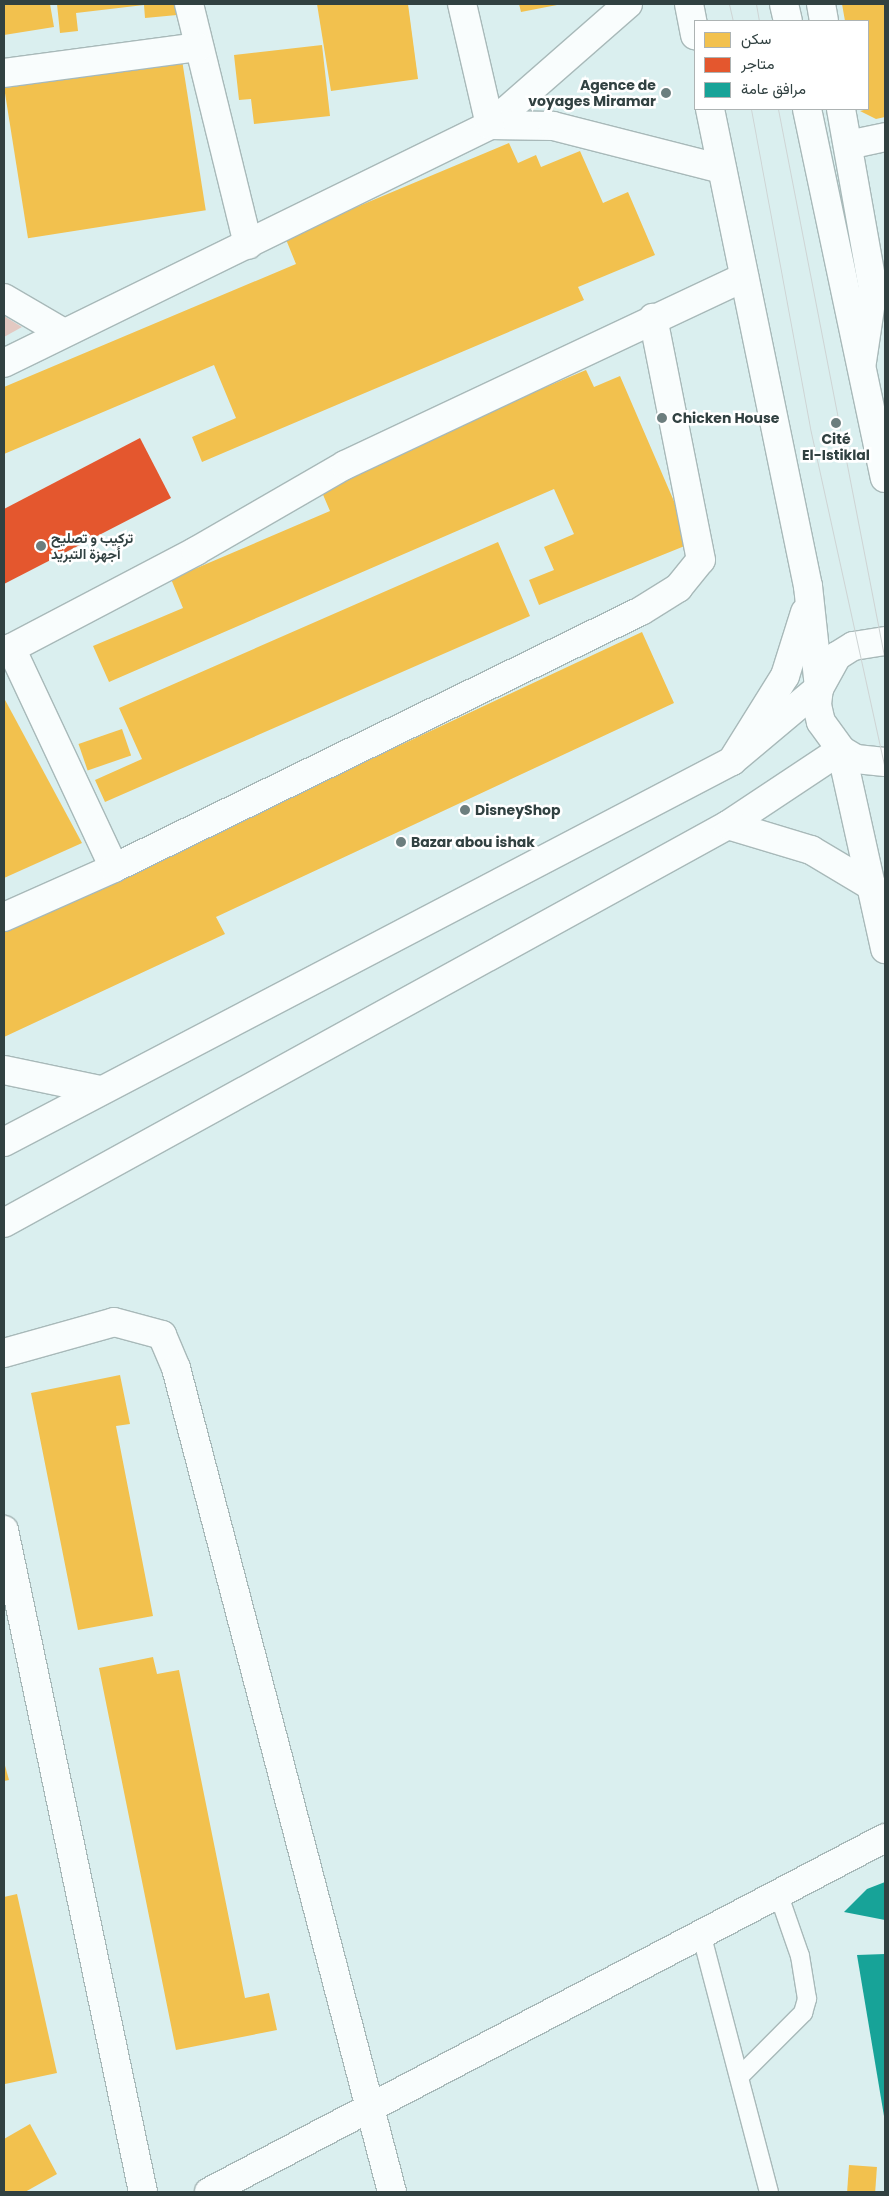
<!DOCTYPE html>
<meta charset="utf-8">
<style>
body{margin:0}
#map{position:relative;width:889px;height:2196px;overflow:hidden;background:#daefef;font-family:Poppins,Vazirmatn,sans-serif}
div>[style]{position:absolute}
.green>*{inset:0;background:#e3c9c2}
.homes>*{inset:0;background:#f2c14e;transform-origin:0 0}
.shops>*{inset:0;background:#e4572e}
.public>*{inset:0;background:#17a398}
.roads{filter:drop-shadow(1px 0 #a8b9b9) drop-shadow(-1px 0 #a8b9b9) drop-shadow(0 1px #a8b9b9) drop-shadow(0 -1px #a8b9b9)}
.service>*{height:18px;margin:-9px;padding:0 9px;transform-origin:9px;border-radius:9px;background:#f9fdfd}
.minor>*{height:28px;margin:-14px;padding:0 14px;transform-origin:14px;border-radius:14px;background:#f9fdfd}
.secondary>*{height:28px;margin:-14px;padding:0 14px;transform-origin:14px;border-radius:14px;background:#f9fdfd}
.primary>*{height:28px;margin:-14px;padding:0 14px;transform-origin:14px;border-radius:14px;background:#f9fdfd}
.tram>*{height:1px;margin:-0.5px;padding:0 0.5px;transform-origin:0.5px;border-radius:0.5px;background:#ced4d4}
.dots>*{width:14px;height:14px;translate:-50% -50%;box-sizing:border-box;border:2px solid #fff;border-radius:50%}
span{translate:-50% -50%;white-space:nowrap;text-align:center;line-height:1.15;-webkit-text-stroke:5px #fff;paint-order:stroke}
.poi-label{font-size:14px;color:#314141;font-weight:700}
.right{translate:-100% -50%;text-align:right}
.left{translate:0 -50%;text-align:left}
.frame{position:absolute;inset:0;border:5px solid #314141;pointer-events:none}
.legend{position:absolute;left:694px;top:20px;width:175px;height:90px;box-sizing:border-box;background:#fff;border:1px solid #adb3b3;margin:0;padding:6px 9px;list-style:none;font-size:15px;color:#314141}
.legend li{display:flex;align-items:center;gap:10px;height:25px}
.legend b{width:25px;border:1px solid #adb3b3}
</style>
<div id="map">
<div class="green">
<div style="clip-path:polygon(4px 316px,22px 327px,4px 337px)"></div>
</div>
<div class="homes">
<div style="clip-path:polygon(4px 4px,50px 4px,54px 27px,4px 35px)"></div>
<div style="clip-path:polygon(57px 4px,176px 4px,177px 15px,145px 18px,144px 5px,76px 13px,78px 31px,60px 33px)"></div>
<div style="clip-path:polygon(317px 4px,408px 4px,418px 79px,331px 91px)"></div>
<div style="clip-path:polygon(519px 4px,557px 4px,557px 5px,521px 12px)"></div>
<div style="clip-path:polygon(842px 4px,885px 4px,885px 117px,876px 119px,860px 111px,868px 109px,868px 21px,845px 21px)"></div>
<div style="clip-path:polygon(322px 45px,330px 116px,254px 124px,251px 99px,239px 100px,234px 55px)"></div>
<div style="left:182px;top:60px;width:152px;height:180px;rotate:81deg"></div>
<div style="clip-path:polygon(509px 143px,518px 163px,536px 155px,541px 167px,580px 151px,603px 203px,628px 192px,655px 255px,578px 287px,584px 300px,202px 462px,192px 437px,236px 418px,214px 365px,4px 454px,4px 387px,296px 264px,285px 237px)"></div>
<div style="clip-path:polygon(586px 370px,594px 387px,620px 376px,692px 543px,539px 605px,529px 580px,554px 570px,544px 547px,574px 534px,554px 489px,109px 682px,93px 646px,183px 608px,171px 579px,330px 511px,318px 483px)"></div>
<div style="clip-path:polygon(498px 542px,530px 616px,105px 802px,95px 780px,142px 759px,119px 708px)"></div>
<div style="clip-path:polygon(642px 632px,674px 703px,216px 917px,225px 934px,4px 1037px,4px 931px)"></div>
<div style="clip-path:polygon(4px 698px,82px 843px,4px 878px)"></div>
<div style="left:122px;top:729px;width:28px;height:46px;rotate:71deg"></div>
<div style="clip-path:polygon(120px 1375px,130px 1424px,116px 1426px,153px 1616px,78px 1630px,31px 1393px)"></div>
<div style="clip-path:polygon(153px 1657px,157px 1674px,179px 1670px,245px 1998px,269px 1993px,277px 2030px,176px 2050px,99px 1668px)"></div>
<div style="clip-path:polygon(4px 1762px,9px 1780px,4px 1781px)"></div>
<div style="clip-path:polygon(17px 1894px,57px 2073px,5px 2084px,4px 1897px)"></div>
<div style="clip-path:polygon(30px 2124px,57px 2174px,25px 2192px,4px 2192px,4px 2139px)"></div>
<div style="left:849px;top:2165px;width:28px;height:27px;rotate:4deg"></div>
</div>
<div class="shops">
<div style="clip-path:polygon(140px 438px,171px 498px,4px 584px,4px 509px)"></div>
</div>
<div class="public">
<div style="clip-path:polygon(885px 1882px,885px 1920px,844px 1912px,867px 1889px)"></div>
<div style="clip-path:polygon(885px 1954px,885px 2116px,884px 2116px,857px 1955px)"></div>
</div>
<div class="roads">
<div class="service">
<div style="left:701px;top:1933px;width:268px;rotate:75.3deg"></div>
<div style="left:739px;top:2077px;width:91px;rotate:-45deg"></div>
<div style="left:803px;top:2013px;width:15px;rotate:-74deg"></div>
<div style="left:807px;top:1999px;width:44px;rotate:-99.2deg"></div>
<div style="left:800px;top:1956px;width:67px;rotate:-109.2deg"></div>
</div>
<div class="minor">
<div style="left:189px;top:4px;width:248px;rotate:76.2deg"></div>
<div style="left:628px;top:4px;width:184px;rotate:138.8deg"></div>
<div style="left:490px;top:125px;width:63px;rotate:0.9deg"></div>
<div style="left:553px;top:126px;width:174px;rotate:14.3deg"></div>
<div style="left:821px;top:4px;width:17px;rotate:80deg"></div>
<div style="left:4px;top:73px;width:196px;rotate:-7.6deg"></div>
<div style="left:841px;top:109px;width:182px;rotate:79.9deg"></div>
<div style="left:873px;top:288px;width:75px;rotate:98.5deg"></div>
<div style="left:848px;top:145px;width:38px;rotate:-12deg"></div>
<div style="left:4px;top:298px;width:69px;rotate:30.3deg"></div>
<div style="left:4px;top:363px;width:541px;rotate:-26.09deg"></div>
<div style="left:490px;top:125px;width:124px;rotate:-103deg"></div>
<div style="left:11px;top:648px;width:243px;rotate:64.9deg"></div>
<div style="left:4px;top:652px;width:217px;rotate:-27.7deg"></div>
<div style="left:196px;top:551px;width:172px;rotate:-30deg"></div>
<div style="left:345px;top:465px;width:441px;rotate:-25.2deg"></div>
<div style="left:4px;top:917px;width:120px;rotate:-24deg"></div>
<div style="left:114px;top:868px;width:586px;rotate:-26deg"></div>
<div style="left:641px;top:611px;width:44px;rotate:-31.9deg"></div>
<div style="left:678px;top:588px;width:36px;rotate:-51deg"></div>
<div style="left:701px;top:560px;width:247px;rotate:-101.2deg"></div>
<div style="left:4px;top:1070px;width:98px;rotate:11.8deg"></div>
<div style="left:4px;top:1353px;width:114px;rotate:-15.7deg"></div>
<div style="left:114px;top:1322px;width:50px;rotate:15.2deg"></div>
<div style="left:162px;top:1335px;width:36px;rotate:67deg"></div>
<div style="left:176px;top:1368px;width:852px;rotate:75.31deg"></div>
<div style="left:4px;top:1530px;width:676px;rotate:78.14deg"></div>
<div style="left:209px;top:2192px;width:763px;rotate:-27.64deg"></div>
</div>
<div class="secondary">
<div style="left:4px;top:1142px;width:822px;rotate:-27.63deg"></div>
<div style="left:732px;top:761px;width:114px;rotate:-40deg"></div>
<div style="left:4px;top:1223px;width:826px;rotate:-28.8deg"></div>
<div style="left:728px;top:825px;width:136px;rotate:-33.6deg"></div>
</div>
<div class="primary">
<div style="left:689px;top:4px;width:32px;rotate:79deg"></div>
<div style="left:784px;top:4px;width:17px;rotate:77deg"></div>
<div style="left:710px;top:109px;width:487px;rotate:78.4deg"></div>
<div style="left:808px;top:586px;width:103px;rotate:83.8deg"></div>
<div style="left:807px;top:109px;width:377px;rotate:78.1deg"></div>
<div style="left:885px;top:641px;width:32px;rotate:171deg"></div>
<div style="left:853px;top:646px;width:19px;rotate:148deg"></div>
<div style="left:837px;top:656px;width:37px;rotate:119deg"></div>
<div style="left:819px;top:688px;width:17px;rotate:97deg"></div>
<div style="left:817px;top:705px;width:17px;rotate:77deg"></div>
<div style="left:821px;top:722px;width:34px;rotate:54deg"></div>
<div style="left:841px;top:750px;width:17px;rotate:31deg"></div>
<div style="left:856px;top:759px;width:29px;rotate:6deg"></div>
<div style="left:841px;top:750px;width:204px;rotate:77.5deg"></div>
<div style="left:732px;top:761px;width:100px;rotate:-58.1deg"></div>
<div style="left:785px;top:676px;width:67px;rotate:-72.6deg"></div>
<div style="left:728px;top:825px;width:87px;rotate:16.8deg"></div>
<div style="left:811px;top:850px;width:72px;rotate:30.8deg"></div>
</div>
</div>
<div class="tram">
<div style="left:729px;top:4px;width:17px;rotate:77deg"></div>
<div style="left:756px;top:4px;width:17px;rotate:80deg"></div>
<div style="left:751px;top:109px;width:324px;rotate:79.5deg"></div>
<div style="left:810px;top:428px;width:349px;rotate:77.6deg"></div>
<div style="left:778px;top:109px;width:562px;rotate:79.03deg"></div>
</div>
<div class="dots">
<div style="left:666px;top:93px;background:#6c7e7e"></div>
<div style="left:662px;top:418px;background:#6c7e7e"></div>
<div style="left:836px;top:423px;background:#6c7e7e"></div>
<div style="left:41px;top:546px;background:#6c7e7e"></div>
<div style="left:465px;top:810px;background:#6c7e7e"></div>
<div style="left:401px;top:842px;background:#6c7e7e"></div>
</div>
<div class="poi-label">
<span class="right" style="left:656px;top:93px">Agence de<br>voyages Miramar</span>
<span class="left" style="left:672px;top:418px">Chicken House</span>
<span style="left:836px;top:447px">Cité<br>El-Istiklal</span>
<span class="left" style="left:51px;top:546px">تركيب و تصليح<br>أجهزة التبريد</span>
<span class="left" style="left:475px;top:810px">DisneyShop</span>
<span class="left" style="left:411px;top:842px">Bazar abou ishak</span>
</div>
<div class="frame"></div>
<ul class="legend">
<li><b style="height:14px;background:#f2c14e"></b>سكن</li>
<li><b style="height:14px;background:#e4572e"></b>متاجر</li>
<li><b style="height:14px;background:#17a398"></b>مرافق عامة</li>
</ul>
</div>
